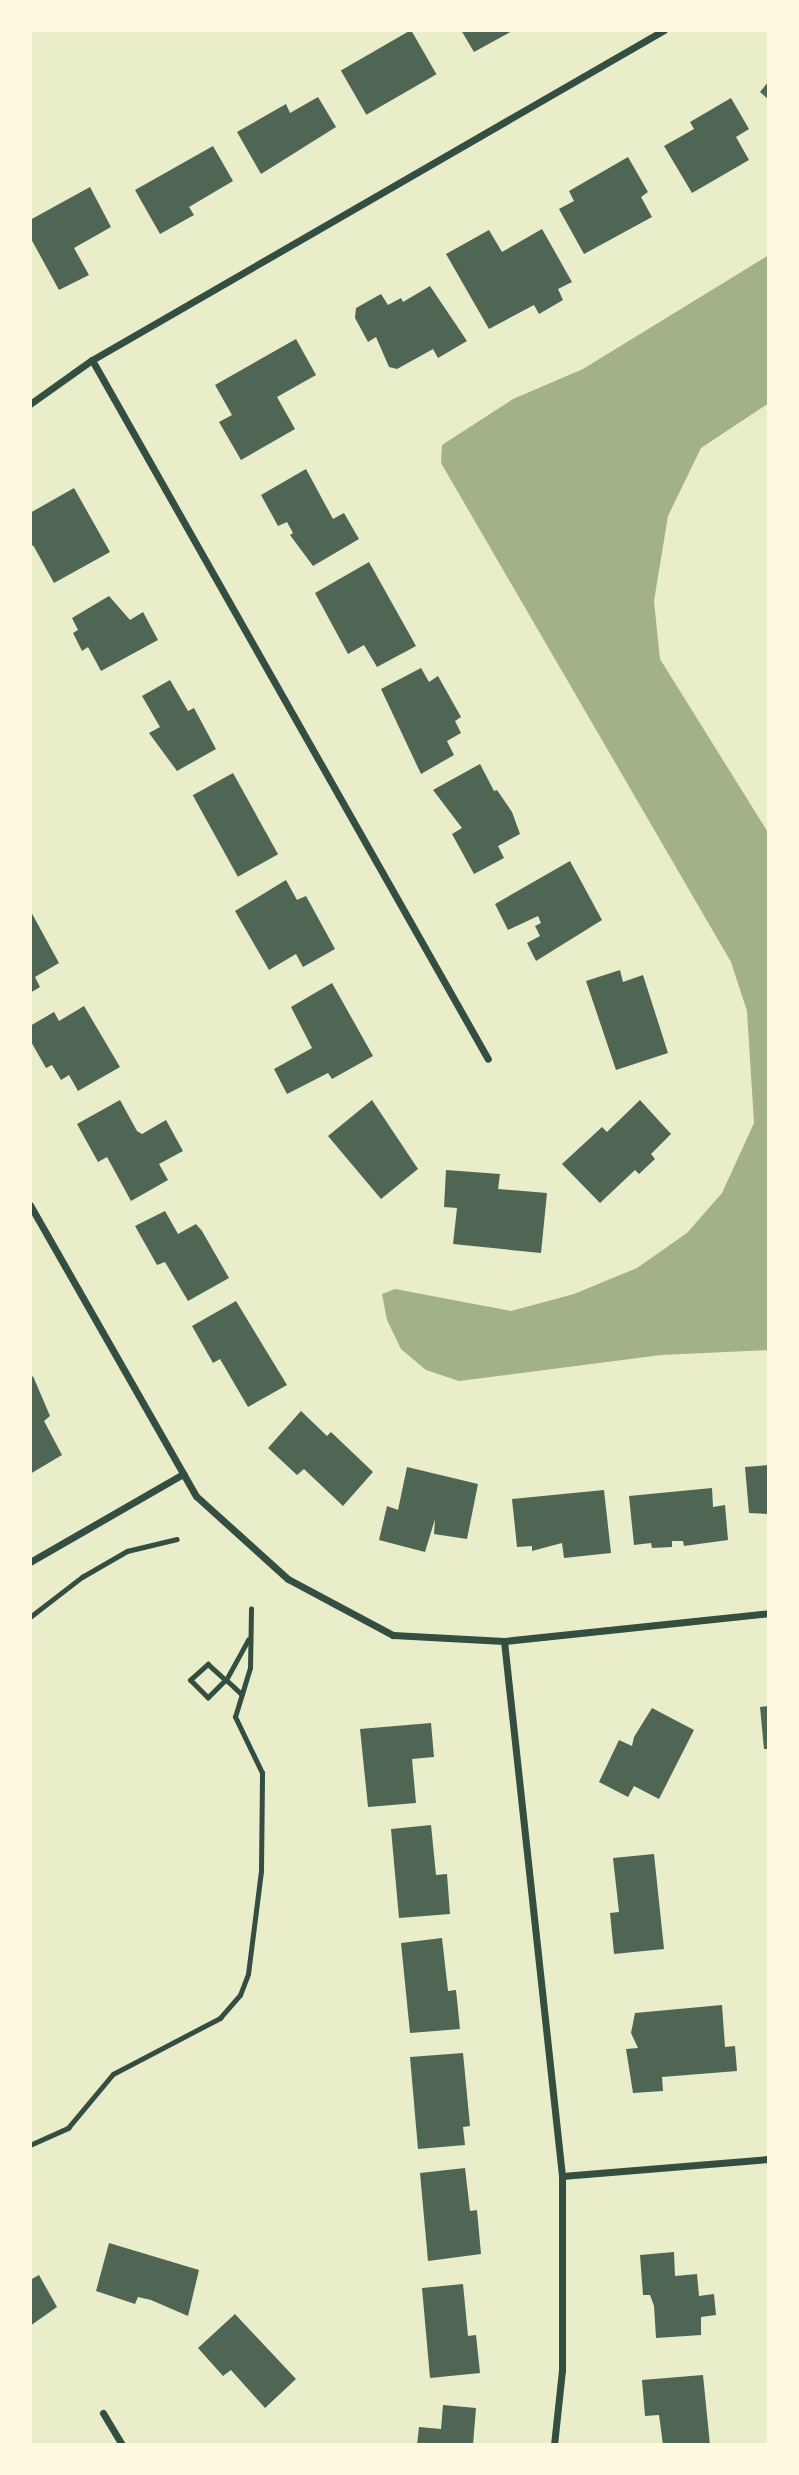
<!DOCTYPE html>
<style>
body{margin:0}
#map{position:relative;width:799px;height:2475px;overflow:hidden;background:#e9edc9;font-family:Ubuntu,sans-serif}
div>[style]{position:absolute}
.water>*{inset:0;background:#a3b18a}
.building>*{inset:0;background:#4f6655;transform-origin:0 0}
.path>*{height:4.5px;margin:-2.25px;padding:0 2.25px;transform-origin:2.25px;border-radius:2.25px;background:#344e41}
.minor>*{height:7px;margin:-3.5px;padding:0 3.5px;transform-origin:3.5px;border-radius:3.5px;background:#344e41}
span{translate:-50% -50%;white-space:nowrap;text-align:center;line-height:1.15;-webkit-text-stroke:7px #fefae0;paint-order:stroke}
.frame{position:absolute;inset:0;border:32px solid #fefae0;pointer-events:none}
</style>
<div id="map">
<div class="water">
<div style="clip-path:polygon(769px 255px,769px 403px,701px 448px,668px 516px,654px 601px,660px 659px,769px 834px,769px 1350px,661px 1355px,459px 1381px,426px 1370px,401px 1349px,387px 1320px,382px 1294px,395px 1289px,511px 1311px,574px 1294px,637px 1268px,687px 1233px,722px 1193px,754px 1123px,747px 1011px,731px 962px,441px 463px,442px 445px,513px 399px,583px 369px)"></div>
</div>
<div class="building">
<div style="left:411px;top:30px;width:51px;height:81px;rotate:60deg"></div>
<div style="clip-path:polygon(461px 30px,514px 30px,474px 52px)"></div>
<div style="clip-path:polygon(769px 81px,769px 100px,760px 92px)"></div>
<div style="clip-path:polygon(318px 97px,336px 127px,261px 174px,237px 132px,286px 104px,290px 113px)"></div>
<div style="clip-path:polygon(731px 98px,749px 129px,736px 137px,749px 160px,692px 193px,664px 146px,694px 129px,690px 122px)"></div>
<div style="clip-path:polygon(213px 146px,233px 181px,189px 207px,194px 215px,160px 234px,135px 190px)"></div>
<div style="clip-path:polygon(628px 157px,648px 192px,641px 197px,652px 217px,584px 254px,559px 209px,574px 201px,569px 191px)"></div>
<div style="clip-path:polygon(90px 187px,111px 227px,74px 248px,89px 275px,59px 290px,30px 237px,30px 220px)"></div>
<div style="clip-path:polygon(542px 229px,572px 282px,558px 289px,563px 300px,539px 314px,534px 305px,489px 329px,446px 254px,489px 230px,502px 252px)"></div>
<div style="clip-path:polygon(430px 286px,467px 341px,438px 358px,433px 349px,397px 369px,389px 367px,376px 337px,368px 342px,355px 318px,356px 308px,381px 294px,388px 305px,401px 298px,403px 302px)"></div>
<div style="clip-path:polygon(296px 339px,316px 375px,277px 397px,295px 429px,241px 460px,219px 422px,232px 415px,215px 385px)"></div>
<div style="clip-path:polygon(306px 469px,333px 519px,344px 513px,359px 539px,313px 566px,290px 535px,293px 533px,287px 522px,278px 526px,261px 495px)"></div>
<div style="clip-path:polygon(74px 488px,110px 552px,54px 583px,33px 545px,30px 549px,30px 513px)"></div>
<div style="clip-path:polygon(369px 562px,416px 646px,377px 667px,364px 645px,348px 654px,315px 593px)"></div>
<div style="clip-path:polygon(109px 596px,130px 620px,143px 612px,158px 640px,101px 671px,88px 647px,82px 651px,73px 633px,78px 630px,72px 618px)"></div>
<div style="clip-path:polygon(421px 668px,429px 682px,438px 676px,461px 717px,455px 721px,461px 733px,447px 741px,454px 755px,421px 774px,381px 689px)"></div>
<div style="clip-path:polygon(170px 680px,188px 711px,194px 708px,216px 749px,177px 771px,149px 733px,160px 727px,142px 696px)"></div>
<div style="clip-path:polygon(480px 764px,494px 791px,497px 790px,512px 812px,520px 834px,498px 846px,504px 858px,474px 874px,452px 834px,462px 828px,433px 790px)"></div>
<div style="left:233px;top:773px;width:93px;height:46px;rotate:61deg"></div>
<div style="clip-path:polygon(570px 861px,602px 920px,536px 961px,527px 943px,540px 936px,535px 926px,541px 923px,538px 916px,508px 930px,495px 904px)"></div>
<div style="clip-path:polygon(286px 880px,297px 900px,306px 896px,335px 949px,303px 967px,296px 954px,269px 970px,235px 911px)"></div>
<div style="clip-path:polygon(30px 910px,59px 963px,35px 977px,40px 987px,30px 993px)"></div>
<div style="clip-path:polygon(620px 970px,623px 982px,643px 975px,668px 1053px,616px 1070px,586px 981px)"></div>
<div style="clip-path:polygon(332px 983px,373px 1056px,332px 1079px,328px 1073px,287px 1094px,274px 1069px,312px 1048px,291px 1007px)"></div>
<div style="clip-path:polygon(84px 1006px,120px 1067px,78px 1091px,69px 1075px,61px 1080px,52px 1065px,46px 1068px,30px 1040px,30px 1026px,54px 1012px,59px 1021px)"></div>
<div style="clip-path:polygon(120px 1100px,137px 1131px,142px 1134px,166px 1120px,183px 1151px,159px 1164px,168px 1180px,131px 1201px,107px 1157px,98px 1162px,77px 1124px)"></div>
<div style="clip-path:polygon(372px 1100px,418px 1169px,381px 1199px,328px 1136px)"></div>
<div style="clip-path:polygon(640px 1100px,671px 1134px,651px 1154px,655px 1159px,639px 1174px,635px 1170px,600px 1203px,562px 1164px,602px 1127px,607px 1132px)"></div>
<div style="clip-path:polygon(446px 1170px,500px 1174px,498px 1189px,547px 1193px,541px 1253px,453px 1244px,457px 1208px,444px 1207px)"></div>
<div style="clip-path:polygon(165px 1211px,178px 1234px,196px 1224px,202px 1231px,229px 1278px,188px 1301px,165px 1262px,157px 1265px,135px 1226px)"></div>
<div style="clip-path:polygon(236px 1301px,287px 1385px,248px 1407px,220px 1359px,213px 1363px,192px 1326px)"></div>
<div style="clip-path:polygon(33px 1376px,50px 1416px,44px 1421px,62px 1455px,30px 1474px,30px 1379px)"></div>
<div style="clip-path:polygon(301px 1411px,327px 1436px,331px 1432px,373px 1472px,343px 1506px,304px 1469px,297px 1475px,268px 1448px)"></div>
<div style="clip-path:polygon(769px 1465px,769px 1514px,749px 1513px,745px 1467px)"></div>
<div style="clip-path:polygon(407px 1467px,478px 1484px,467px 1539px,434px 1534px,435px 1519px,425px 1552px,379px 1540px,387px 1506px,398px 1510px)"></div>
<div style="clip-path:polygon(712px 1488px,713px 1507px,725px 1505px,728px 1540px,684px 1546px,683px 1541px,672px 1541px,672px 1547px,652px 1548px,651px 1543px,634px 1545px,629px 1496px)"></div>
<div style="clip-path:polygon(604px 1490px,611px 1553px,564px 1558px,562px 1543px,532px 1551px,532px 1546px,517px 1547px,512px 1499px)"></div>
<div style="clip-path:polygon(769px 1706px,769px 1749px,764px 1749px,760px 1707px)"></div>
<div style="clip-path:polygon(652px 1708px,694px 1730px,659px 1799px,634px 1786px,628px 1797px,599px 1782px,619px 1740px,632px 1746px,634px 1737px)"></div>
<div style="clip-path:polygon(431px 1723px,434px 1757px,412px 1759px,416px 1803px,368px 1807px,360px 1729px)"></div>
<div style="clip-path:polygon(431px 1825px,436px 1875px,447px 1874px,450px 1914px,399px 1918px,391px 1829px)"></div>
<div style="clip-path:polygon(654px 1854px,664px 1949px,614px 1954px,610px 1913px,619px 1912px,613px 1858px)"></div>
<div style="clip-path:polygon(442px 1938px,448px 1991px,456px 1990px,460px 2029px,410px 2033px,401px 1943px)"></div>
<div style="clip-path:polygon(722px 2005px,725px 2047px,735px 2046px,737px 2071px,662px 2077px,663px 2091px,633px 2093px,626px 2049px,638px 2048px,631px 2033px,635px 2013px)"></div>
<div style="clip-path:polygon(463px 2053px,470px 2126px,463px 2127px,465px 2145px,418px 2149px,410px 2057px)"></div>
<div style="clip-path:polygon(465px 2168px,470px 2211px,477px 2210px,481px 2254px,428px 2261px,420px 2173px)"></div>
<div style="clip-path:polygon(109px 2243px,199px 2270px,188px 2316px,151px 2300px,138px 2297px,135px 2304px,96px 2291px)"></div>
<div style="clip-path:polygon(674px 2252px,675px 2276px,697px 2274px,699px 2296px,714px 2294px,716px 2315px,701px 2317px,701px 2335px,656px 2338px,654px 2306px,650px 2295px,643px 2295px,640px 2255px)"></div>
<div style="clip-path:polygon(39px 2275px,57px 2307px,30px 2326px,30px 2280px)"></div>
<div style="clip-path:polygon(463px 2284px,468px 2336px,476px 2335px,480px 2373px,430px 2378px,422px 2288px)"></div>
<div style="clip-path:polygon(235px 2314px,296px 2379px,265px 2408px,231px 2370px,223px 2376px,198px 2348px)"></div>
<div style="clip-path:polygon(703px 2375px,710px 2445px,663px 2445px,659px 2415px,645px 2416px,642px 2380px)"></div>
<div style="clip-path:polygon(443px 2405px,476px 2408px,473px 2445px,417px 2445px,419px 2427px,441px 2429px)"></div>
</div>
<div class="path">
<div style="left:30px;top:1617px;width:66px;rotate:-37.6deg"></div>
<div style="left:82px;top:1577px;width:52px;rotate:-30deg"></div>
<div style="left:127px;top:1551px;width:51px;rotate:-13.5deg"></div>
<div style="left:242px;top:1695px;width:22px;rotate:-137deg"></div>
<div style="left:226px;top:1680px;width:25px;rotate:135deg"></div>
<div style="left:208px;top:1698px;width:25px;rotate:-135deg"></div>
<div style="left:190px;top:1680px;width:24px;rotate:-42deg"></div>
<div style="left:208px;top:1664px;width:24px;rotate:42deg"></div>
<div style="left:226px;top:1680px;width:46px;rotate:-61.2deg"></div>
<div style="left:30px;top:2145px;width:42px;rotate:-24.1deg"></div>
<div style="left:68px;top:2128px;width:70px;rotate:-50.2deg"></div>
<div style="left:113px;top:2074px;width:121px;rotate:-27.6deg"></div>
<div style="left:220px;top:2018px;width:30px;rotate:-49deg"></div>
<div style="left:240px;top:1995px;width:22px;rotate:-69deg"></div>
<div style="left:248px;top:1974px;width:104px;rotate:-82.8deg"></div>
<div style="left:261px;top:1871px;width:98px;rotate:-89.4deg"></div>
<div style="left:262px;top:1773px;width:62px;rotate:-115.7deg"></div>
<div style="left:235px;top:1717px;width:51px;rotate:-73deg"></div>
<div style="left:250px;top:1668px;width:59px;rotate:-89deg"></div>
</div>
<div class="minor">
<div style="left:92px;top:360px;width:803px;rotate:60.47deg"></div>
<div style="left:30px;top:404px;width:76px;rotate:-35.4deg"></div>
<div style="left:92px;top:360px;width:660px;rotate:-29.98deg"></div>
<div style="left:30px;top:1205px;width:335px;rotate:60.3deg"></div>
<div style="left:196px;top:1496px;width:124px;rotate:42.1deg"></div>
<div style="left:288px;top:1579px;width:119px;rotate:28.1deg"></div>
<div style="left:393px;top:1635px;width:111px;rotate:3.1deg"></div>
<div style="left:504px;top:1641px;width:266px;rotate:-6deg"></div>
<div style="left:30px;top:1562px;width:177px;rotate:-29.9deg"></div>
<div style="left:504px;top:1641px;width:538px;rotate:83.81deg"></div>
<div style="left:562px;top:2176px;width:194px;rotate:90deg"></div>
<div style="left:562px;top:2370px;width:75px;rotate:96.1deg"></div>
<div style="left:562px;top:2176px;width:208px;rotate:-4.7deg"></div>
<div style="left:103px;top:2413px;width:37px;rotate:59deg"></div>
</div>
<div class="frame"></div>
</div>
